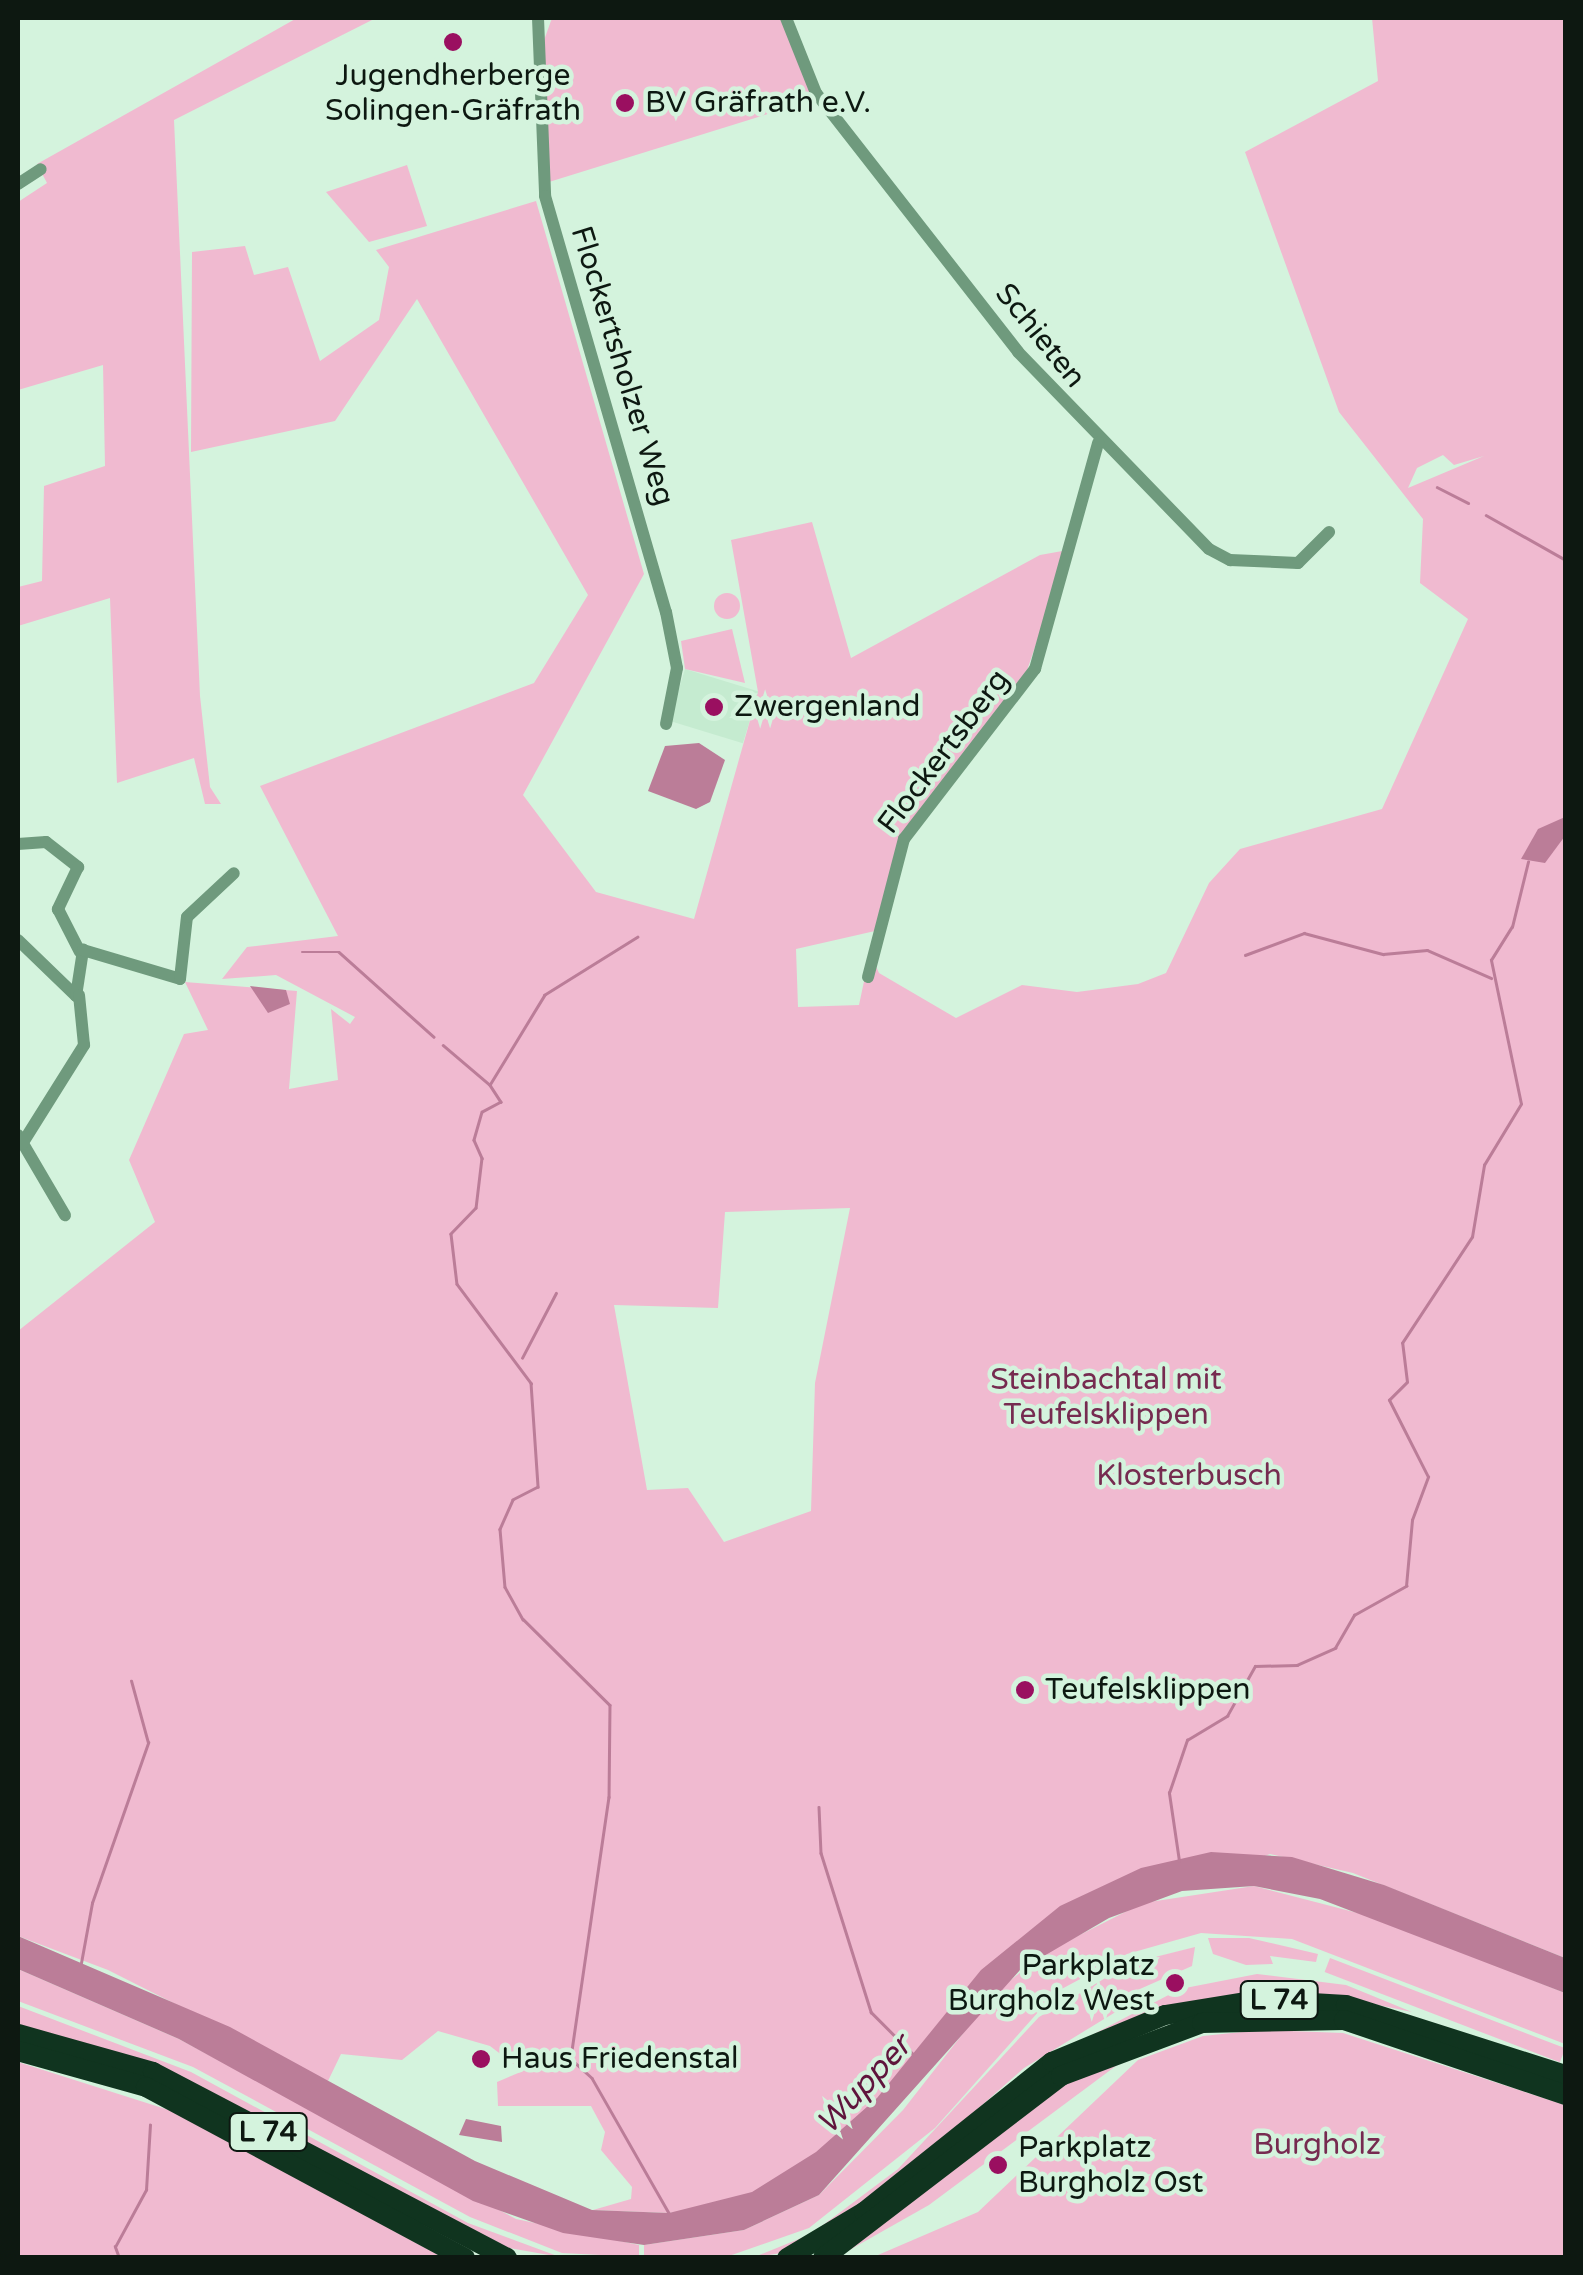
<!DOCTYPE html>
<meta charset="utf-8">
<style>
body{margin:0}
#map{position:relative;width:1583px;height:2275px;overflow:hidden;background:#d4f3dd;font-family:"Varela Round",sans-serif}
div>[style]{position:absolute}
.built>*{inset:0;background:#c5ebd0;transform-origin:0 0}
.green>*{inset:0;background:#f0bad0;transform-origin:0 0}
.round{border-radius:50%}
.water>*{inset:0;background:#bb7d98}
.stream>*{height:2.5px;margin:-1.25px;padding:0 1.25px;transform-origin:1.25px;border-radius:1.25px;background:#bb7d98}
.minor>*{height:12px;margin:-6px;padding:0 6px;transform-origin:6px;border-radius:6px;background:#6f9a7d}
.highway>*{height:20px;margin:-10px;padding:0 10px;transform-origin:10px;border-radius:10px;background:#10341f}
.dots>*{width:28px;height:28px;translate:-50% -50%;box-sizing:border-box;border:5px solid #d4f3dd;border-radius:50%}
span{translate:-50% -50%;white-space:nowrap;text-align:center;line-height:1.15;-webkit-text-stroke:9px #d4f3dd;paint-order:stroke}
.shield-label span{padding:2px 8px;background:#d4f3dd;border:2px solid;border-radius:8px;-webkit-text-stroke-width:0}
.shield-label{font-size:28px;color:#0d1811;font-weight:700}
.poi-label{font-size:30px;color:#0d1811}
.left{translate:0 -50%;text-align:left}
.right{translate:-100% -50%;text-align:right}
.street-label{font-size:30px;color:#0d1811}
.park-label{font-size:30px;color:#762b50}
.water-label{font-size:32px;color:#5f143c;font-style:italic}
.frame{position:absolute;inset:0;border:20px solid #0d1811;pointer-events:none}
</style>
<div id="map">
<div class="built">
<div style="left:685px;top:669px;width:77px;height:54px;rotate:17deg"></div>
</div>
<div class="green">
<div style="clip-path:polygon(297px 18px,376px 18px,174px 120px,200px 696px,210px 787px,221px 804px,205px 804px,194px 758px,117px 783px,110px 598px,18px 626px,18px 587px,42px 581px,44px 486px,105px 466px,103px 365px,18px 390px,18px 202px,47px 183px,37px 164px)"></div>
<div style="clip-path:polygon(552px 18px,783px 18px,816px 99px,549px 182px,542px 46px)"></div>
<div style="clip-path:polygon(evenodd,1372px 18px,1565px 18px,1565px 1958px,1353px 1873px,1270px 1854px,1048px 1934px,894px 2104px,747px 2206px,669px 2213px,593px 2210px,631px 2199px,632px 2187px,601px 2150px,605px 2132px,591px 2106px,498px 2106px,497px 2082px,523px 2071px,490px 2046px,438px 2031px,402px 2060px,341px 2054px,328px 2081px,108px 1970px,18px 1936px,18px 1331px,155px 1222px,129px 1160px,184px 1034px,208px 1030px,185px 982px,297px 991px,289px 1089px,338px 1080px,331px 1009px,350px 1024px,355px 1017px,276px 975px,222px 979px,247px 947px,338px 936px,260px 786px,534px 683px,588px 595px,417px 299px,335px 421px,191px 452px,192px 252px,245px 246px,254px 275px,288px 267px,320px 361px,379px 320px,389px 267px,376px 250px,536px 201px,644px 574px,523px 795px,596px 892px,694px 919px,758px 692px,731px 540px,812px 522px,851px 658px,1040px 555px,1068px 550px,1020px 691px,898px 845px,875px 931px,796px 949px,798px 1007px,859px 1005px,870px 953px,879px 973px,956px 1018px,1022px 985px,1077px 992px,1138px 984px,1166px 973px,1209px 883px,1240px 849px,1382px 809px,1468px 619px,1420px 583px,1423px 519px,1339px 412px,1245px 152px,1378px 81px,1372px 18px,1443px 455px,1454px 465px,1484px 456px,1408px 488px,1417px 468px,1443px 455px,1372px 18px,850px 1208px,815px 1383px,811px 1511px,724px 1542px,688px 1488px,647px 1490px,614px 1305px,718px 1308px,725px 1212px,850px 1208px)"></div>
<div style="clip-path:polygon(407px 165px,427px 226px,369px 242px,326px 192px)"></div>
<div class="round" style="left:714px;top:593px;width:26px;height:26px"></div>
<div style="clip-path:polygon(732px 629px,745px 683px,685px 669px,681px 641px)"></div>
<div style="clip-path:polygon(1254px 1886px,1377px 1918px,1565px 1993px,1565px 2044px,1292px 1939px,1201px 1933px,1127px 1954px,1056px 1992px,935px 2128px,809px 2228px,726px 2257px,644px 2258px,644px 2245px,744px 2230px,819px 2195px,903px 2110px,994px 1994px,1044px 1953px,1143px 1903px)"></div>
<div style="clip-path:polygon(1208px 1938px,1249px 1938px,1318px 1954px,1316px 1962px,1270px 1956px,1273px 1964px,1246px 1965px,1213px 1954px)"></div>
<div style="clip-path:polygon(1195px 1947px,1192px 1966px,1124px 1996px,1132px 2002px,1024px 2068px,902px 2176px,781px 2253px,752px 2258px,811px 2234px,898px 2169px,1039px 2017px,1131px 1963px)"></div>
<div style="left:1330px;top:1958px;width:252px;height:15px;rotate:21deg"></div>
<div style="clip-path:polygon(18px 1969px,179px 2039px,516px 2219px,639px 2245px,639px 2257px,562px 2253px,470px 2217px,193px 2067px,18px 2001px)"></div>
<div style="clip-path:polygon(1257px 1974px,1346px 1985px,1412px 2012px,1349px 1999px,1141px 2015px,1092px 2035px,1180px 1989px)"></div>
<div style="clip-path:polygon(18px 2006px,191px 2072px,468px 2223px,560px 2257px,498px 2246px,155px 2066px,18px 2028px)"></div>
<div style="clip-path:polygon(1261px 2030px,1343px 2033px,1565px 2105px,1565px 2257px,871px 2258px,978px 2212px,1138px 2060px,1203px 2036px)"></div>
<div style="clip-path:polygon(1136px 2051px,929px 2205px,837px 2257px,1048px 2092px)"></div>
<div style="clip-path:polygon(18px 2062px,175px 2112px,442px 2257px,18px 2258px)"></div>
</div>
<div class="water">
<div style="clip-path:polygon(699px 743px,725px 760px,710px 802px,696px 809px,648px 791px,665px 746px)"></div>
<div style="clip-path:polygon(1565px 817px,1565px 836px,1545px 863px,1521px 859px,1538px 829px)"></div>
<div style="clip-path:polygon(250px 986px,286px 990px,290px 1004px,268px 1013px)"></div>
<div style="clip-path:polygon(1211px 1852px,1292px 1857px,1384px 1885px,1565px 1958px,1565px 1993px,1320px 1899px,1254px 1886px,1182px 1891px,1109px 1918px,1020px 1970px,819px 2195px,744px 2230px,644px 2245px,563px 2233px,473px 2201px,179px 2039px,18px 1969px,18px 1936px,230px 2027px,475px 2161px,592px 2210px,669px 2213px,752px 2192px,816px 2152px,877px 2098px,981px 1970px,1060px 1906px,1141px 1868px)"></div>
<div style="clip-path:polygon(466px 2119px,501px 2126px,502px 2142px,459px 2135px)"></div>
</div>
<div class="stream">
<div style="left:1437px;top:487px;width:35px;rotate:27deg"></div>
<div style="left:1486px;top:515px;width:92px;rotate:29.4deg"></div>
<div style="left:638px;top:937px;width:110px;rotate:148.1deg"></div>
<div style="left:545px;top:995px;width:105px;rotate:121.4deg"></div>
<div style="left:490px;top:1085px;width:20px;rotate:57deg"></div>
<div style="left:501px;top:1102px;width:21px;rotate:152deg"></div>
<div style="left:482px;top:1112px;width:29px;rotate:106deg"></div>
<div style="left:474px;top:1140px;width:20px;rotate:66deg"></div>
<div style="left:482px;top:1158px;width:50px;rotate:96.8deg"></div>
<div style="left:476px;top:1208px;width:36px;rotate:134deg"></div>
<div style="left:451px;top:1234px;width:50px;rotate:83.2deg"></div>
<div style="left:457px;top:1284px;width:124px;rotate:53.2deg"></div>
<div style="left:531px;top:1383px;width:104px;rotate:86.1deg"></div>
<div style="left:538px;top:1487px;width:28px;rotate:153deg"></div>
<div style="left:513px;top:1500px;width:32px;rotate:114deg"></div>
<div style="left:500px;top:1529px;width:58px;rotate:85.1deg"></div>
<div style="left:505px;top:1587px;width:37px;rotate:61deg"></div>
<div style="left:523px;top:1619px;width:122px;rotate:44.7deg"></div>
<div style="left:610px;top:1705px;width:92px;rotate:90.6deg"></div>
<div style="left:609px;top:1797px;width:265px;rotate:98.3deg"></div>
<div style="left:571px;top:2059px;width:28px;rotate:42deg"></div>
<div style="left:592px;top:2078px;width:155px;rotate:60.3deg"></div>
<div style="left:302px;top:952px;width:37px"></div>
<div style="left:339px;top:952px;width:127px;rotate:41.8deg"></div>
<div style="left:1245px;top:955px;width:63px;rotate:-20.4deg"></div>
<div style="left:1304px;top:933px;width:82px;rotate:14.9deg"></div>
<div style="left:1383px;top:954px;width:44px;rotate:-5.2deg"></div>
<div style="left:1427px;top:950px;width:70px;rotate:23.6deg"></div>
<div style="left:443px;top:1045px;width:62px;rotate:40.4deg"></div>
<div style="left:522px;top:1358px;width:73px;rotate:-62.4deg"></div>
<div style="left:819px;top:1807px;width:46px;rotate:87.5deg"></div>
<div style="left:821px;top:1853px;width:167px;rotate:72.5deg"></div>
<div style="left:871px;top:2012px;width:61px;rotate:45deg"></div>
<div style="left:1179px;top:1861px;width:69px;rotate:-98.4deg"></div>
<div style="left:1169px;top:1793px;width:56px;rotate:-71.2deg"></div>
<div style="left:1187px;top:1740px;width:47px;rotate:-31deg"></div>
<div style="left:1227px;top:1716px;width:57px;rotate:-60.8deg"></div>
<div style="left:1255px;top:1666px;width:42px;rotate:-1.4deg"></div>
<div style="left:1297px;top:1665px;width:42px;rotate:-24.1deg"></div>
<div style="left:1335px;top:1648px;width:38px;rotate:-60deg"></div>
<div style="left:1354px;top:1615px;width:60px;rotate:-29.1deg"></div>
<div style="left:1406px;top:1586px;width:66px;rotate:-84.8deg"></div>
<div style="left:1412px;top:1520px;width:46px;rotate:-69.6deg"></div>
<div style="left:1428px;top:1477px;width:86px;rotate:-116.9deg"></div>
<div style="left:1389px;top:1400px;width:25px;rotate:-45deg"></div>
<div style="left:1407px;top:1382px;width:39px;rotate:-97deg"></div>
<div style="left:1402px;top:1343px;width:127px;rotate:-56.6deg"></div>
<div style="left:1472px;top:1237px;width:73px;rotate:-80.5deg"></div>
<div style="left:1484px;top:1165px;width:71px;rotate:-58.8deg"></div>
<div style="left:1521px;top:1104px;width:147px;rotate:-101.8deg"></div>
<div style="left:1491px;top:960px;width:39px;rotate:-58deg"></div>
<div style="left:1512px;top:927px;width:67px;rotate:-76.2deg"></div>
<div style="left:81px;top:1963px;width:61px;rotate:-79.6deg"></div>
<div style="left:92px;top:1903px;width:170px;rotate:-70.7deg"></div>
<div style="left:148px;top:1743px;width:64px;rotate:-105.3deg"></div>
<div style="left:119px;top:2258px;width:12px;rotate:-110deg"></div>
<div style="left:115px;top:2247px;width:65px;rotate:-61.5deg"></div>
<div style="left:146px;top:2190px;width:65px;rotate:-86.5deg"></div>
</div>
<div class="minor">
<div style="left:538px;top:18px;width:178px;rotate:87.7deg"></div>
<div style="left:545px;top:196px;width:433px;rotate:73.8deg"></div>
<div style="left:666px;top:612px;width:57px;rotate:78.9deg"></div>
<div style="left:677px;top:668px;width:57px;rotate:101.1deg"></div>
<div style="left:786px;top:18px;width:81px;rotate:68.2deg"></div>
<div style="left:816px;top:93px;width:328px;rotate:52deg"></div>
<div style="left:1018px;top:352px;width:274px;rotate:45.9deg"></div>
<div style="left:1209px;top:549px;width:24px;rotate:28deg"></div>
<div style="left:1230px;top:560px;width:68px;rotate:2.5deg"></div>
<div style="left:1298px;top:563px;width:44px;rotate:-45deg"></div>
<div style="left:18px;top:184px;width:27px;rotate:-33deg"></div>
<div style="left:18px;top:844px;width:28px;rotate:-4deg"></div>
<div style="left:46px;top:842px;width:41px;rotate:38deg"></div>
<div style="left:78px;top:867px;width:47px;rotate:115.5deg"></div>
<div style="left:58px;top:909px;width:48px;rotate:62.9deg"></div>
<div style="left:18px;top:940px;width:81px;rotate:44deg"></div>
<div style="left:76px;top:996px;width:47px;rotate:-81.3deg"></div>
<div style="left:83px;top:950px;width:101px;rotate:16.6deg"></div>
<div style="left:180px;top:979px;width:62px;rotate:-83.6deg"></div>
<div style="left:187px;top:917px;width:64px;rotate:-43.1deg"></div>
<div style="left:868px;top:977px;width:143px;rotate:-75.4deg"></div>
<div style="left:904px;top:839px;width:215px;rotate:-52.4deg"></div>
<div style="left:1035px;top:669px;width:235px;rotate:-74.4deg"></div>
<div style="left:18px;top:1135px;width:93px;rotate:59.6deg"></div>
<div style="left:22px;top:1144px;width:117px;rotate:-57.9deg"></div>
<div style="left:84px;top:1045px;width:50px;rotate:-95.7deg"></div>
</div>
<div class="highway">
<div style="left:18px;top:2034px;width:140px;rotate:15.7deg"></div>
<div style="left:153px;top:2072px;width:400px;rotate:27.7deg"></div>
<div style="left:18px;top:2051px;width:133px;rotate:15.7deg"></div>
<div style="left:146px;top:2087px;width:362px;rotate:28.2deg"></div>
<div style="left:787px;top:2258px;width:90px;rotate:-30.9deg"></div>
<div style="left:864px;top:2212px;width:241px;rotate:-38.6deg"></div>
<div style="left:1052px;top:2062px;width:122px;rotate:-22.6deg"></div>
<div style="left:1165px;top:2015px;width:95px;rotate:-9.1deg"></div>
<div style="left:1259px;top:2000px;width:87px;rotate:3.3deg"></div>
<div style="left:1346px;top:2005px;width:231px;rotate:17.7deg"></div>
<div style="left:823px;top:2258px;width:300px;rotate:-37.4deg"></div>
<div style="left:1061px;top:2076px;width:151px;rotate:-20.6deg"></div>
<div style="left:1202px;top:2023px;width:142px;rotate:-1.2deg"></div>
<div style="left:1344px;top:2020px;width:234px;rotate:18.7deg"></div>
</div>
<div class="dots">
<div style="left:453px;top:42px;background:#9a0f60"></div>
<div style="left:625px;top:103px;background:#9a0f60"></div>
<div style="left:714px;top:707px;background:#9a0f60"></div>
<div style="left:1025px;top:1690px;background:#9a0f60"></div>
<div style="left:1175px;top:1983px;background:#9a0f60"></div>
<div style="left:481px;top:2059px;background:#9a0f60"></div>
<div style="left:998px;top:2165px;background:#9a0f60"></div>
</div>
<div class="shield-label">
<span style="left:1279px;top:2000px">L 74</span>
<span style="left:268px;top:2132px">L 74</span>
</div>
<div class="poi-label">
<span style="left:453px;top:93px">Jugendherberge<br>Solingen-Gräfrath</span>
<span class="left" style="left:645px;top:103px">BV Gräfrath e.V.</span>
<span class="left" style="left:734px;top:707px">Zwergenland</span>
<span class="left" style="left:1045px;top:1690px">Teufelsklippen</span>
<span class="right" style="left:1155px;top:1983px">Parkplatz<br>Burgholz West</span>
<span class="left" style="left:501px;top:2059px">Haus Friedenstal</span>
<span class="left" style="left:1018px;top:2165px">Parkplatz<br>Burgholz Ost</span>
</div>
<div class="street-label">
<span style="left:1040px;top:336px;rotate:51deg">Schieten</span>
<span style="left:622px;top:366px;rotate:73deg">Flockertsholzer Weg</span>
<span style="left:944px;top:752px;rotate:-53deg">Flockertsberg</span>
</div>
<div class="park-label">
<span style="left:1106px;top:1397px">Steinbachtal mit<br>Teufelsklippen</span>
<span style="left:1189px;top:1476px">Klosterbusch</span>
<span style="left:1317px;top:2145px">Burgholz</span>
</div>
<div class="water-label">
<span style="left:864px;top:2085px;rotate:-47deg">Wupper</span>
</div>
<div class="frame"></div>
</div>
